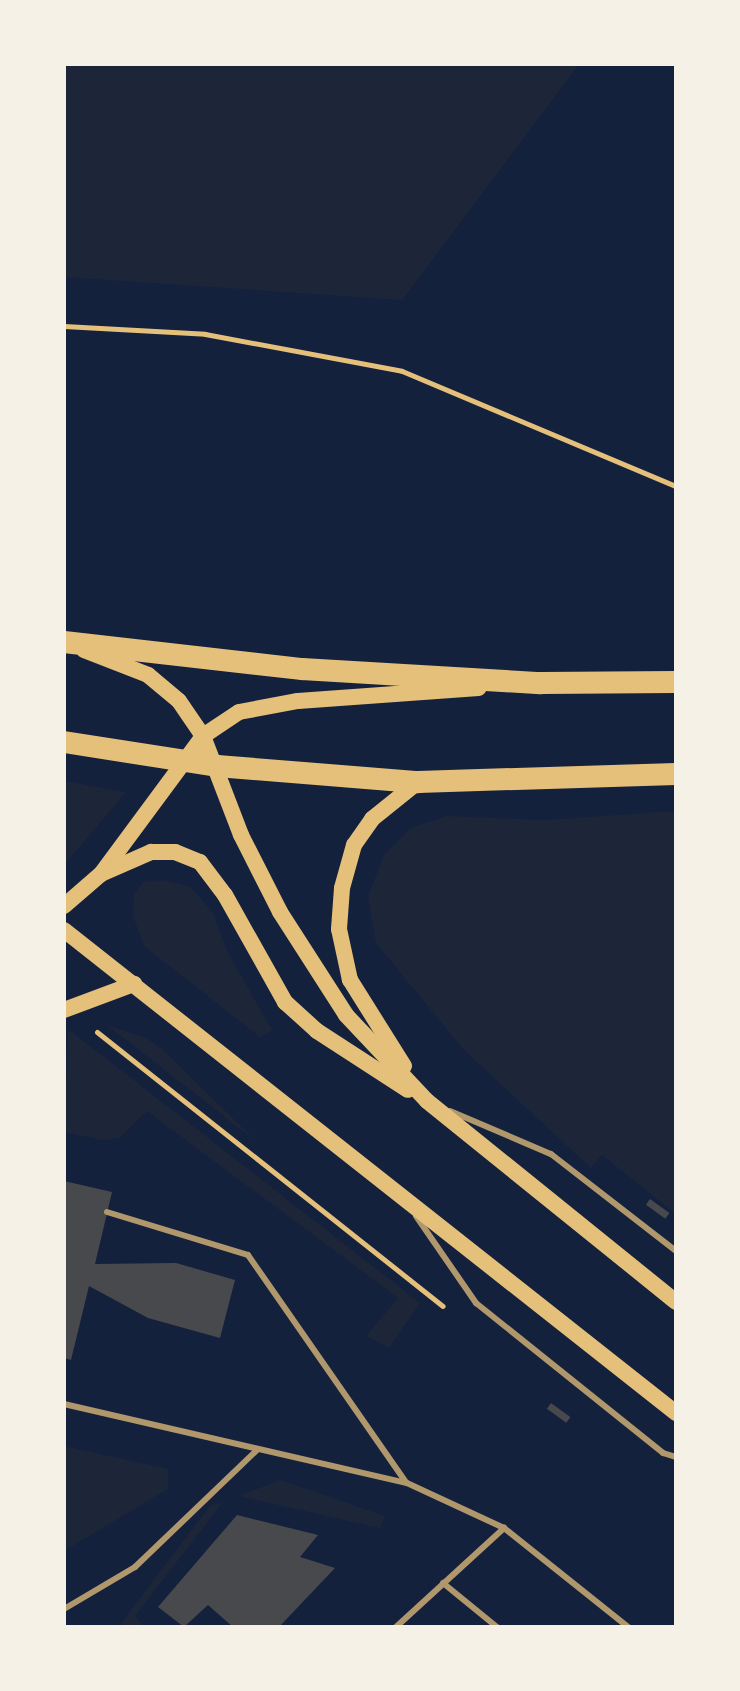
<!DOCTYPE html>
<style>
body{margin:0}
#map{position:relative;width:740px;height:1691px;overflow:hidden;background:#14213d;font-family:Roboto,sans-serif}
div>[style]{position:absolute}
.green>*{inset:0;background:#1d2539}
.building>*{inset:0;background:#48494c;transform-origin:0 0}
.path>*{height:5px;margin:-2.5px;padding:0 2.5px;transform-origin:2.5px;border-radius:2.5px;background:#e5c07b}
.service>*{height:6px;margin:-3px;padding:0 3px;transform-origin:3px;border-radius:3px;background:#b1986c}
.secondary>*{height:16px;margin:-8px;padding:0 8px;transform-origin:8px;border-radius:8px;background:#e5c07b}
.trunk>*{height:22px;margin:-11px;padding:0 11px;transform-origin:11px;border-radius:11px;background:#e5c07b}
span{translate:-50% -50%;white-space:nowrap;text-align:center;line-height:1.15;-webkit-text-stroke:6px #f6f1e7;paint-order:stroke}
.frame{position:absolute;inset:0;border:66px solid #f6f1e7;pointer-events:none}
</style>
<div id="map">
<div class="green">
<div style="clip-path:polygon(64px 64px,579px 64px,402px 300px,64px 277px)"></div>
<div style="clip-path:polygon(64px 781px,126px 792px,64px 865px)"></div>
<div style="clip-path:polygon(676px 811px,676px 1214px,602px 1155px,591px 1168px,464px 1050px,376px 943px,368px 897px,384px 855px,411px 828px,446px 816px,545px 820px)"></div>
<div style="clip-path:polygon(163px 880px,191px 887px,213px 913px,227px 951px,272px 1030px,260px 1037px,144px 946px,133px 916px,134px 895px,143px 882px)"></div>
<div style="clip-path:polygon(107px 1025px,146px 1038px,163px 1050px,257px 1142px)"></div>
<div style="clip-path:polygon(68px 1029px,420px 1303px,389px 1348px,366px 1336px,398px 1298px,147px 1111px,119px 1138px,103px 1140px,64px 1132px)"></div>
<div style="clip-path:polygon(64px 1446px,168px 1469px,168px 1489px,64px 1551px)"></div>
<div style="clip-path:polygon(280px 1480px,385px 1516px,380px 1528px,239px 1496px)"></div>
<div style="clip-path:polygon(223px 1502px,135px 1616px,144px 1627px,124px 1627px,121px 1623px,210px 1506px)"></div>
</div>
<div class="building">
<div style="clip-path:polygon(64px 1181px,112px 1192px,95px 1264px,176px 1263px,235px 1280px,220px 1338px,148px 1318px,89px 1286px,71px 1360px,64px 1358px)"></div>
<div style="left:650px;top:1199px;width:24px;height:7px;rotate:36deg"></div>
<div style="left:551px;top:1403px;width:24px;height:7px;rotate:36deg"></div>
<div style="clip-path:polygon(237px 1515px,318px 1535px,300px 1557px,335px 1568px,279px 1627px,233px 1627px,208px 1605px,184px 1627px,158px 1607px)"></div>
</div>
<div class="path">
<div style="left:64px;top:326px;width:141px;rotate:3.2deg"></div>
<div style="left:205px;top:334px;width:200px;rotate:10.6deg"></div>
<div style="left:402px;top:371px;width:297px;rotate:22.8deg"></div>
<div style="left:97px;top:1032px;width:441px;rotate:38.4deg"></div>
</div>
<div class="service">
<div style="left:450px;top:1111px;width:110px;rotate:23.1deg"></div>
<div style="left:551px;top:1154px;width:158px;rotate:37.8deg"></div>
<div style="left:107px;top:1212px;width:147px;rotate:17deg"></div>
<div style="left:248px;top:1255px;width:277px;rotate:55.2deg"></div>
<div style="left:416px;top:1216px;width:106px;rotate:55.4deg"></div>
<div style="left:476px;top:1303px;width:240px;rotate:38.7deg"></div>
<div style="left:663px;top:1453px;width:14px;rotate:17deg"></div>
<div style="left:64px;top:1404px;width:352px;rotate:13deg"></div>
<div style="left:407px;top:1483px;width:107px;rotate:24.9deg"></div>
<div style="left:504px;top:1528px;width:159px;rotate:38.6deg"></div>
<div style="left:443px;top:1583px;width:70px;rotate:39.2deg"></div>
<div style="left:64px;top:1609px;width:82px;rotate:-30.6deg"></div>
<div style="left:135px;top:1567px;width:170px;rotate:-43.8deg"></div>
<div style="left:396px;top:1627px;width:147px;rotate:-42.5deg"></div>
</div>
<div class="secondary">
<div style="left:84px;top:650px;width:69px;rotate:21.3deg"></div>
<div style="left:148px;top:675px;width:40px;rotate:40deg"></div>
<div style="left:179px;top:701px;width:42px;rotate:55.6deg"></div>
<div style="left:203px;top:736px;width:106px;rotate:69deg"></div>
<div style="left:241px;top:835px;width:86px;rotate:63.1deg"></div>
<div style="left:280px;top:912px;width:122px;rotate:57.3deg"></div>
<div style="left:346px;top:1015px;width:118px;rotate:46.7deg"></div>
<div style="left:427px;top:1101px;width:320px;rotate:38.9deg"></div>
<div style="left:101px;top:874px;width:172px;rotate:-53.5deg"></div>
<div style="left:203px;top:736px;width:43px;rotate:-33.7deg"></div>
<div style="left:239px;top:712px;width:60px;rotate:-10.6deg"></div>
<div style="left:298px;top:701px;width:181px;rotate:-4.1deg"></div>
<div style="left:64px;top:906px;width:49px;rotate:-40.9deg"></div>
<div style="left:101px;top:874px;width:55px;rotate:-23.7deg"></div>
<div style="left:151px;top:852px;width:24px"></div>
<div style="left:175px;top:852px;width:27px;rotate:22deg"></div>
<div style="left:200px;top:862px;width:41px;rotate:52.9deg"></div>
<div style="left:225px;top:895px;width:123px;rotate:60.7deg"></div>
<div style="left:285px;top:1002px;width:43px;rotate:42.2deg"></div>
<div style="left:317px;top:1031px;width:108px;rotate:33deg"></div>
<div style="left:64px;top:930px;width:780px;rotate:38.28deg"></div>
<div style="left:64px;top:1010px;width:75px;rotate:-20.4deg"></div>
<div style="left:404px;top:1066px;width:102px;rotate:-122.1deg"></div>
<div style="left:350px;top:980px;width:52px;rotate:-102.2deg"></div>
<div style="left:339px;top:929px;width:41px;rotate:-85.8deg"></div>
<div style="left:342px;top:888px;width:45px;rotate:-74.4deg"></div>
<div style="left:354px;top:845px;width:32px;rotate:-55deg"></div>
<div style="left:372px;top:819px;width:59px;rotate:-38.8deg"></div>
</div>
<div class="trunk">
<div style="left:64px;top:642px;width:240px;rotate:6.5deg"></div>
<div style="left:302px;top:669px;width:239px;rotate:3.4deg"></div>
<div style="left:541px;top:683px;width:135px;rotate:-0.4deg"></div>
<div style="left:64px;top:742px;width:155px;rotate:8.9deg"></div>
<div style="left:217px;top:766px;width:202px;rotate:4.6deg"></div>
<div style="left:418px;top:782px;width:258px;rotate:-1.8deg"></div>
</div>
<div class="frame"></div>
</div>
